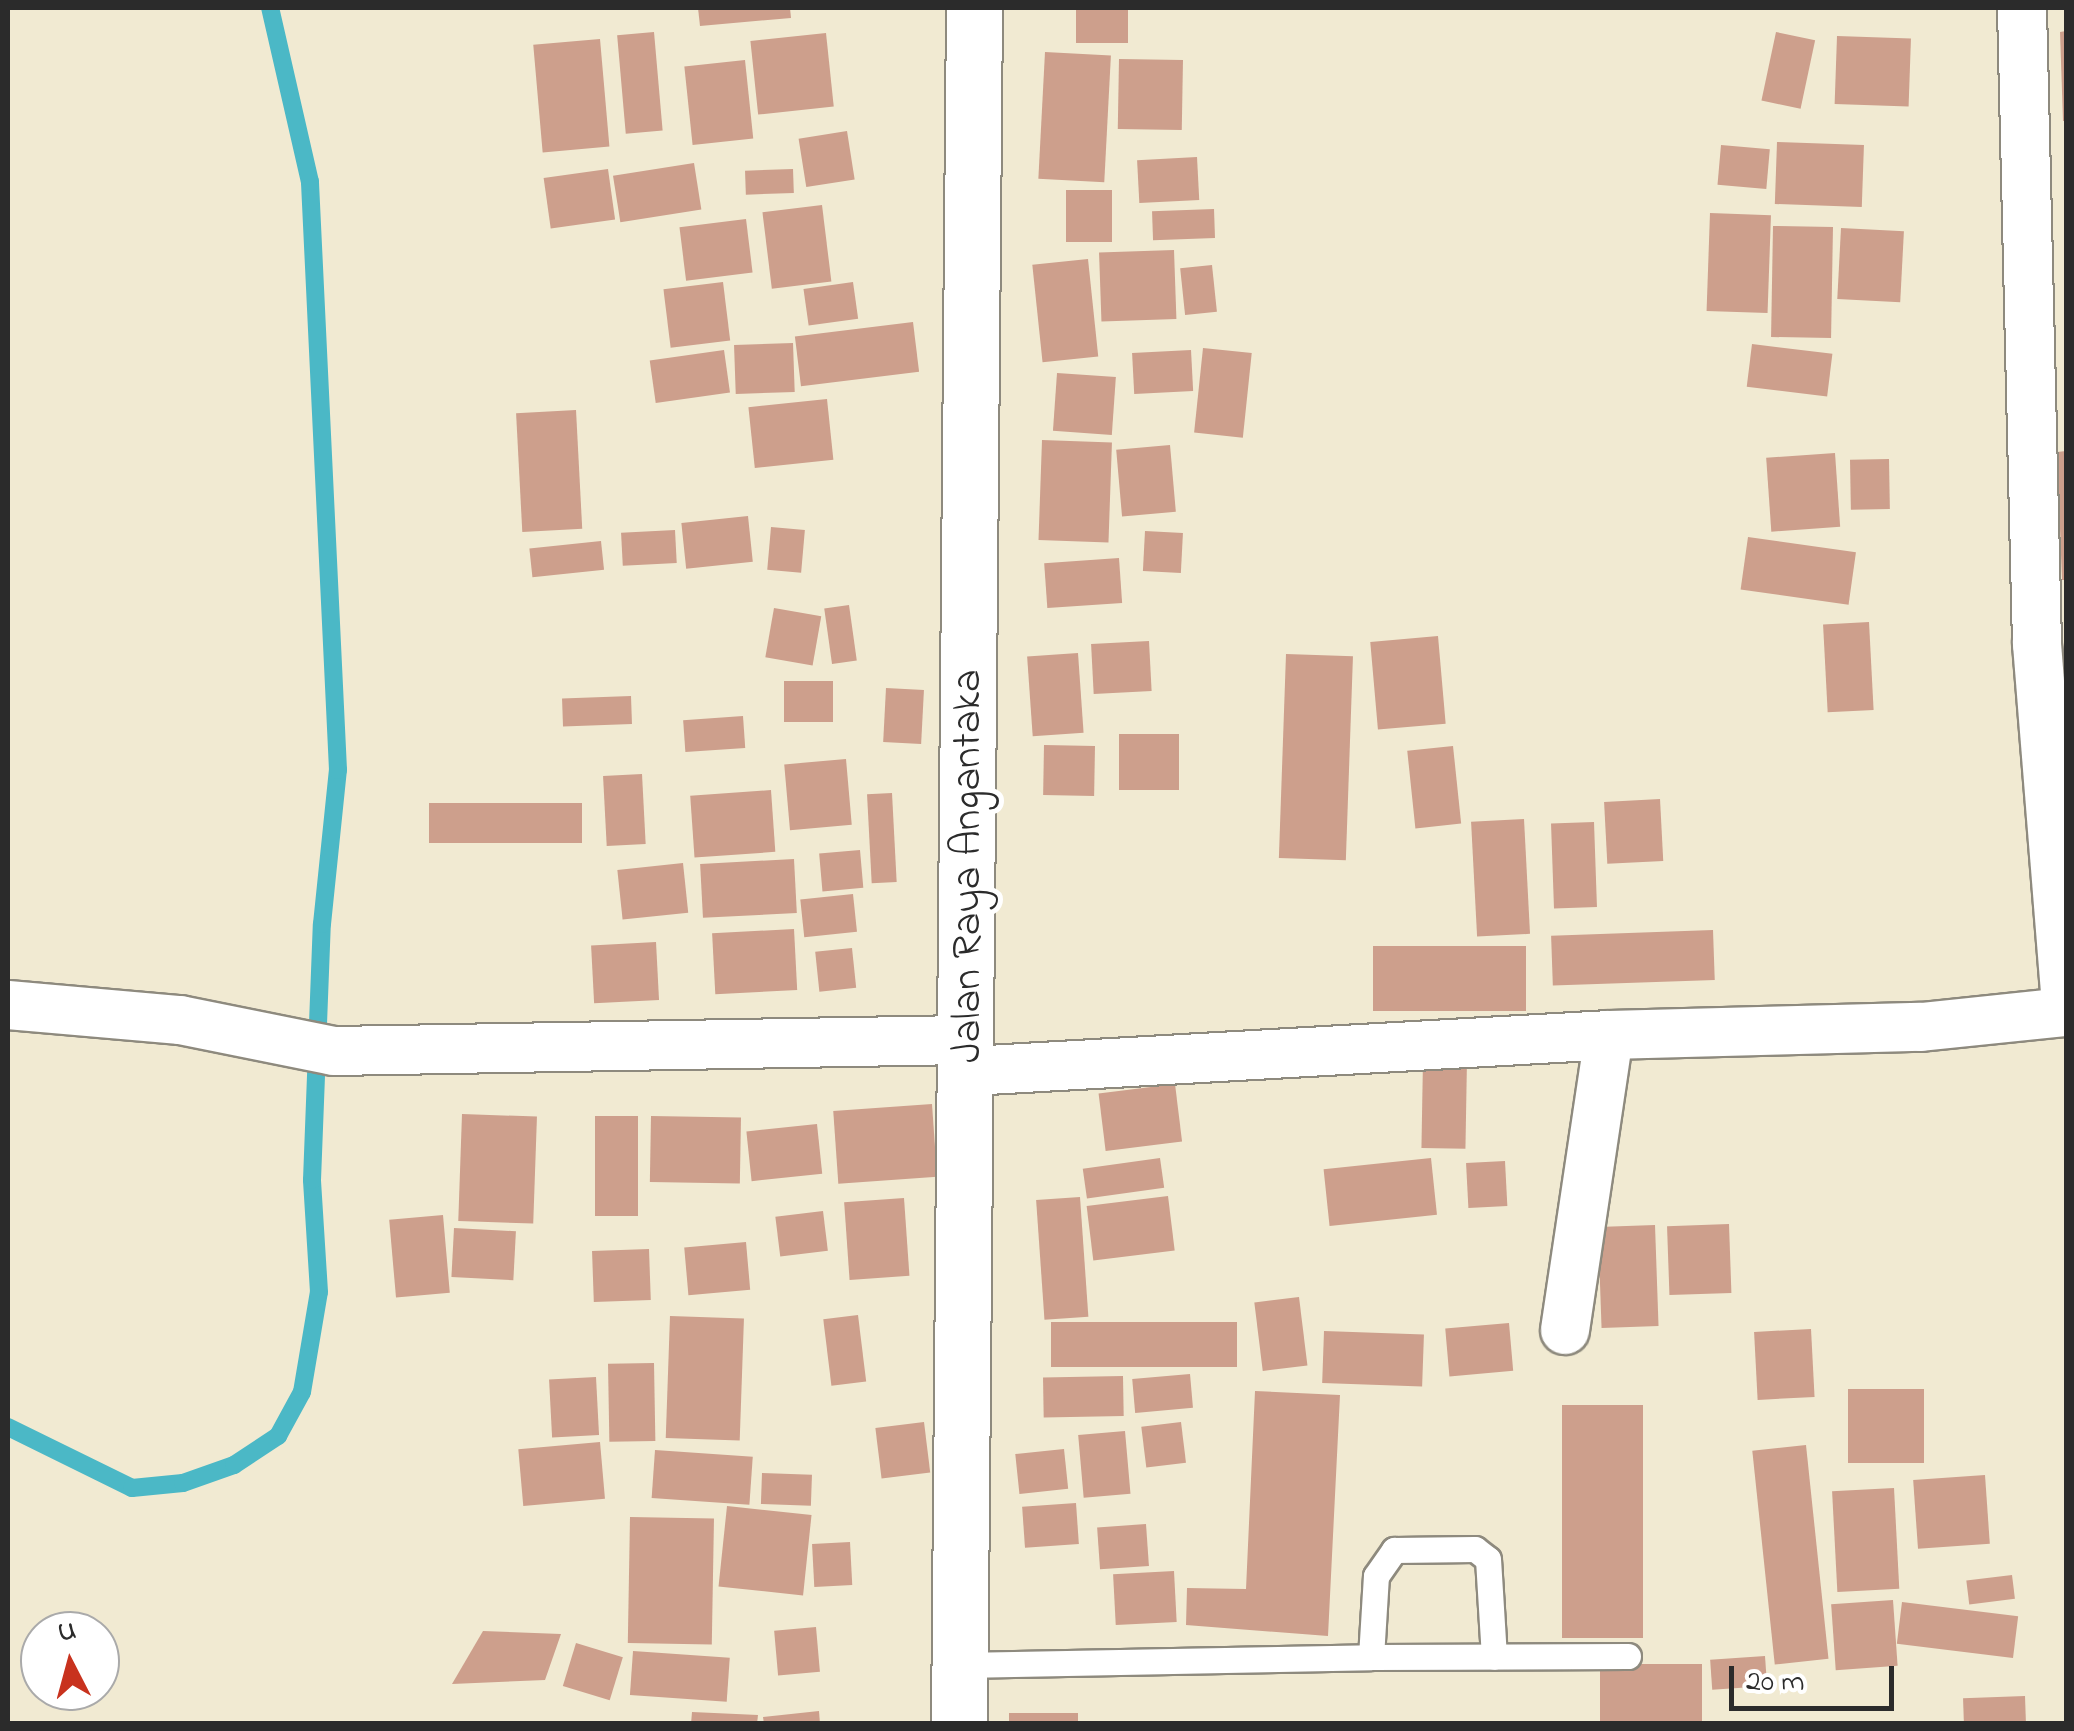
<!DOCTYPE html>
<style>
body{margin:0}
#map{position:relative;width:2074px;height:1731px;overflow:hidden;background:#f1ead2;font-family:"Indie Flower",sans-serif}
div>[style]{position:absolute}
.stream>*{height:18px;margin:-9px;padding:0 9px;transform-origin:9px;border-radius:9px;background:#4bb8c6}
.building>*{inset:0;background:#cd9f8c;transform-origin:0 0}
.roads{filter:drop-shadow(2px 0 #8e8a7e) drop-shadow(-2px 0 #8e8a7e) drop-shadow(0 2px #8e8a7e) drop-shadow(0 -2px #8e8a7e)}
.service>*{height:25px;margin:-12.5px;padding:0 12.5px;transform-origin:12.5px;border-radius:12.5px;background:#fff}
.minor>*{height:48px;margin:-24px;padding:0 24px;transform-origin:24px;border-radius:24px;background:#fff}
.secondary>*{height:55px;margin:-27.5px;padding:0 27.5px;transform-origin:27.5px;border-radius:27.5px;background:#fff}
span{translate:-50% -50%;white-space:nowrap;text-align:center;line-height:1.15;-webkit-text-stroke:10px #fff;paint-order:stroke}
.street-label{font-size:42px;color:#2b2b2b}
.frame{position:absolute;inset:0;border:10px solid #2b2b2b;pointer-events:none}
.north{position:absolute;left:20px;top:1611px;width:100px;height:100px;box-sizing:border-box;background:#fff;border:2px solid #aaa;border-radius:50%;rotate:354deg;font-size:28px;font-weight:700;line-height:40px;text-align:center;color:#2b2b2b}
.north::after{content:'';display:block;margin:auto;width:35px;height:45px;background:#c8321e;clip-path:polygon(50% 0,100% 100%,50% 72%,0 100%)}
.scale{position:absolute;left:1729px;top:1666px;width:165px;height:45px;box-sizing:border-box;border:5px solid #2b2b2b;border-top:0;padding-left:12px;font-size:30px;line-height:35px;white-space:nowrap;color:#2b2b2b;-webkit-text-stroke:8px #fff;paint-order:stroke}
</style>
<div id="map">
<div class="stream">
<div style="left:8px;top:1427px;width:138px;rotate:26.2deg"></div>
<div style="left:132px;top:1488px;width:51px;rotate:-5.6deg"></div>
<div style="left:183px;top:1483px;width:54px;rotate:-19.4deg"></div>
<div style="left:234px;top:1465px;width:53px;rotate:-33.4deg"></div>
<div style="left:278px;top:1436px;width:50px;rotate:-61.4deg"></div>
<div style="left:302px;top:1392px;width:101px;rotate:-80.4deg"></div>
<div style="left:319px;top:1292px;width:112px;rotate:-93.6deg"></div>
<div style="left:312px;top:1180px;width:256px;rotate:-87.8deg"></div>
<div style="left:322px;top:924px;width:155px;rotate:-84.1deg"></div>
<div style="left:338px;top:770px;width:589px;rotate:-92.73deg"></div>
<div style="left:310px;top:182px;width:179px;rotate:-102.9deg"></div>
</div>
<div class="building">
<div style="clip-path:polygon(698px 8px,790px 8px,791px 18px,700px 26px)"></div>
<div style="left:1076px;top:8px;width:52px;height:35px"></div>
<div style="clip-path:polygon(2066px 31px,2066px 121px,2063px 121px,2060px 32px)"></div>
<div style="left:654px;top:32px;width:99px;height:37px;rotate:85deg"></div>
<div style="left:1776px;top:32px;width:40px;height:70px;rotate:12deg"></div>
<div style="left:826px;top:33px;width:74px;height:76px;rotate:84deg"></div>
<div style="left:1837px;top:36px;width:74px;height:68px;rotate:2deg"></div>
<div style="left:600px;top:39px;width:108px;height:67px;rotate:85deg"></div>
<div style="left:1045px;top:52px;width:66px;height:127px;rotate:3deg"></div>
<div style="left:1119px;top:59px;width:64px;height:70px;rotate:1deg"></div>
<div style="left:745px;top:60px;width:79px;height:61px;rotate:84deg"></div>
<div style="left:847px;top:131px;width:49px;height:49px;rotate:81deg"></div>
<div style="left:1777px;top:142px;width:87px;height:62px;rotate:2deg"></div>
<div style="left:1721px;top:145px;width:49px;height:40px;rotate:5deg"></div>
<div style="left:1197px;top:157px;width:43px;height:60px;rotate:87deg"></div>
<div style="left:694px;top:163px;width:47px;height:82px;rotate:81deg"></div>
<div style="left:608px;top:169px;width:51px;height:65px;rotate:82deg"></div>
<div style="left:793px;top:169px;width:24px;height:48px;rotate:88deg"></div>
<div style="left:1066px;top:190px;width:46px;height:52px"></div>
<div style="left:822px;top:205px;width:77px;height:60px;rotate:83deg"></div>
<div style="left:1214px;top:209px;width:29px;height:62px;rotate:88deg"></div>
<div style="left:1710px;top:213px;width:61px;height:98px;rotate:2deg"></div>
<div style="left:746px;top:219px;width:54px;height:67px;rotate:83deg"></div>
<div style="left:1773px;top:226px;width:60px;height:111px;rotate:1deg"></div>
<div style="left:1841px;top:228px;width:63px;height:71px;rotate:3deg"></div>
<div style="left:1174px;top:250px;width:69px;height:75px;rotate:88deg"></div>
<div style="left:1088px;top:259px;width:98px;height:56px;rotate:84deg"></div>
<div style="left:1212px;top:265px;width:47px;height:32px;rotate:84deg"></div>
<div style="left:723px;top:282px;width:59px;height:60px;rotate:83deg"></div>
<div style="left:853px;top:282px;width:37px;height:50px;rotate:82deg"></div>
<div style="left:913px;top:322px;width:50px;height:119px;rotate:83deg"></div>
<div style="left:793px;top:343px;width:49px;height:59px;rotate:88deg"></div>
<div style="left:1752px;top:344px;width:81px;height:43px;rotate:7deg"></div>
<div style="left:1203px;top:348px;width:49px;height:85px;rotate:6deg"></div>
<div style="left:724px;top:350px;width:43px;height:75px;rotate:82deg"></div>
<div style="left:1191px;top:350px;width:41px;height:59px;rotate:87deg"></div>
<div style="left:1057px;top:373px;width:59px;height:58px;rotate:4deg"></div>
<div style="left:827px;top:399px;width:61px;height:79px;rotate:84deg"></div>
<div style="left:576px;top:410px;width:119px;height:60px;rotate:87deg"></div>
<div style="left:1042px;top:440px;width:70px;height:100px;rotate:2deg"></div>
<div style="left:1170px;top:445px;width:67px;height:54px;rotate:85deg"></div>
<div style="clip-path:polygon(2066px 451px,2066px 580px,2062px 580px,2057px 452px)"></div>
<div style="left:1835px;top:453px;width:74px;height:69px;rotate:86deg"></div>
<div style="left:1889px;top:459px;width:50px;height:39px;rotate:89deg"></div>
<div style="left:748px;top:516px;width:46px;height:67px;rotate:84deg"></div>
<div style="left:771px;top:527px;width:34px;height:43px;rotate:5deg"></div>
<div style="left:675px;top:530px;width:33px;height:54px;rotate:87deg"></div>
<div style="left:1145px;top:531px;width:38px;height:40px;rotate:3deg"></div>
<div style="left:1748px;top:537px;width:109px;height:53px;rotate:8deg"></div>
<div style="left:601px;top:541px;width:29px;height:72px;rotate:84deg"></div>
<div style="left:1119px;top:558px;width:45px;height:75px;rotate:86deg"></div>
<div style="left:849px;top:605px;width:56px;height:25px;rotate:82deg"></div>
<div style="left:774px;top:608px;width:48px;height:50px;rotate:10deg"></div>
<div style="left:1869px;top:622px;width:88px;height:46px;rotate:87deg"></div>
<div style="left:1438px;top:636px;width:88px;height:68px;rotate:85deg"></div>
<div style="left:1149px;top:641px;width:50px;height:58px;rotate:87deg"></div>
<div style="left:1078px;top:653px;width:80px;height:51px;rotate:86deg"></div>
<div style="left:1286px;top:654px;width:67px;height:204px;rotate:2deg"></div>
<div style="left:784px;top:681px;width:49px;height:41px"></div>
<div style="left:886px;top:688px;width:38px;height:54px;rotate:3deg"></div>
<div style="left:631px;top:696px;width:28px;height:69px;rotate:88deg"></div>
<div style="left:743px;top:716px;width:32px;height:60px;rotate:86deg"></div>
<div style="left:1179px;top:734px;width:56px;height:60px;rotate:90deg"></div>
<div style="left:1044px;top:745px;width:51px;height:50px;rotate:1deg"></div>
<div style="left:1453px;top:746px;width:78px;height:46px;rotate:84deg"></div>
<div style="left:846px;top:759px;width:66px;height:62px;rotate:85deg"></div>
<div style="left:642px;top:774px;width:70px;height:39px;rotate:87deg"></div>
<div style="left:771px;top:790px;width:62px;height:81px;rotate:86deg"></div>
<div style="left:892px;top:793px;width:89px;height:25px;rotate:87deg"></div>
<div style="left:1660px;top:799px;width:62px;height:56px;rotate:87deg"></div>
<div style="left:582px;top:803px;width:40px;height:153px;rotate:90deg"></div>
<div style="left:1524px;top:819px;width:115px;height:53px;rotate:87deg"></div>
<div style="left:1594px;top:822px;width:85px;height:43px;rotate:88deg"></div>
<div style="left:860px;top:850px;width:38px;height:41px;rotate:85deg"></div>
<div style="left:794px;top:859px;width:54px;height:94px;rotate:87deg"></div>
<div style="left:683px;top:863px;width:50px;height:66px;rotate:84deg"></div>
<div style="left:853px;top:894px;width:38px;height:53px;rotate:84deg"></div>
<div style="left:794px;top:929px;width:61px;height:82px;rotate:87deg"></div>
<div style="left:1713px;top:930px;width:50px;height:162px;rotate:88deg"></div>
<div style="left:656px;top:942px;width:58px;height:65px;rotate:87deg"></div>
<div style="left:1373px;top:946px;width:153px;height:65px"></div>
<div style="left:852px;top:948px;width:40px;height:37px;rotate:84deg"></div>
<div style="left:1423px;top:1059px;width:44px;height:89px;rotate:1deg"></div>
<div style="left:1175px;top:1084px;width:58px;height:77px;rotate:83deg"></div>
<div style="left:932px;top:1104px;width:73px;height:99px;rotate:86deg"></div>
<div style="left:462px;top:1114px;width:75px;height:107px;rotate:2deg"></div>
<div style="left:595px;top:1116px;width:43px;height:100px"></div>
<div style="left:651px;top:1116px;width:90px;height:66px;rotate:1deg"></div>
<div style="left:817px;top:1124px;width:50px;height:71px;rotate:84deg"></div>
<div style="left:1160px;top:1158px;width:30px;height:78px;rotate:82deg"></div>
<div style="left:1431px;top:1158px;width:57px;height:108px;rotate:84deg"></div>
<div style="left:1505px;top:1161px;width:45px;height:39px;rotate:87deg"></div>
<div style="left:1168px;top:1196px;width:55px;height:82px;rotate:83deg"></div>
<div style="left:1080px;top:1197px;width:120px;height:44px;rotate:86deg"></div>
<div style="left:904px;top:1198px;width:78px;height:60px;rotate:86deg"></div>
<div style="left:823px;top:1211px;width:40px;height:48px;rotate:83deg"></div>
<div style="left:443px;top:1215px;width:78px;height:54px;rotate:85deg"></div>
<div style="left:1729px;top:1224px;width:69px;height:62px;rotate:88deg"></div>
<div style="left:1655px;top:1225px;width:101px;height:57px;rotate:88deg"></div>
<div style="left:454px;top:1228px;width:62px;height:49px;rotate:3deg"></div>
<div style="left:746px;top:1242px;width:48px;height:62px;rotate:85deg"></div>
<div style="left:649px;top:1249px;width:51px;height:57px;rotate:88deg"></div>
<div style="left:1299px;top:1297px;width:69px;height:45px;rotate:83deg"></div>
<div style="left:858px;top:1315px;width:67px;height:35px;rotate:83deg"></div>
<div style="left:670px;top:1316px;width:74px;height:122px;rotate:2deg"></div>
<div style="left:1237px;top:1322px;width:45px;height:186px;rotate:90deg"></div>
<div style="left:1509px;top:1323px;width:48px;height:64px;rotate:85deg"></div>
<div style="left:1811px;top:1329px;width:68px;height:57px;rotate:87deg"></div>
<div style="left:1324px;top:1331px;width:100px;height:52px;rotate:2deg"></div>
<div style="left:654px;top:1363px;width:78px;height:46px;rotate:89deg"></div>
<div style="left:1190px;top:1374px;width:34px;height:58px;rotate:85deg"></div>
<div style="left:1123px;top:1376px;width:40px;height:80px;rotate:89deg"></div>
<div style="left:596px;top:1377px;width:58px;height:47px;rotate:87deg"></div>
<div style="left:1848px;top:1389px;width:76px;height:74px"></div>
<div style="clip-path:polygon(1255px 1391px,1340px 1395px,1328px 1636px,1186px 1625px,1187px 1588px,1246px 1589px)"></div>
<div style="left:1643px;top:1405px;width:233px;height:81px;rotate:90deg"></div>
<div style="left:924px;top:1422px;width:51px;height:49px;rotate:83deg"></div>
<div style="left:1181px;top:1422px;width:41px;height:40px;rotate:83deg"></div>
<div style="left:1125px;top:1431px;width:63px;height:47px;rotate:85deg"></div>
<div style="left:600px;top:1442px;width:57px;height:82px;rotate:85deg"></div>
<div style="left:1806px;top:1445px;width:215px;height:54px;rotate:84deg"></div>
<div style="left:1064px;top:1449px;width:40px;height:49px;rotate:84deg"></div>
<div style="left:655px;top:1450px;width:98px;height:48px;rotate:4deg"></div>
<div style="left:762px;top:1473px;width:50px;height:31px;rotate:2deg"></div>
<div style="left:1985px;top:1475px;width:69px;height:72px;rotate:86deg"></div>
<div style="left:1894px;top:1488px;width:101px;height:62px;rotate:87deg"></div>
<div style="left:1076px;top:1503px;width:41px;height:54px;rotate:86deg"></div>
<div style="left:727px;top:1506px;width:85px;height:81px;rotate:6deg"></div>
<div style="left:630px;top:1517px;width:84px;height:126px;rotate:1deg"></div>
<div style="left:1146px;top:1524px;width:42px;height:49px;rotate:86deg"></div>
<div style="left:850px;top:1542px;width:43px;height:38px;rotate:87deg"></div>
<div style="left:1174px;top:1571px;width:51px;height:61px;rotate:87deg"></div>
<div style="left:2012px;top:1575px;width:24px;height:46px;rotate:83deg"></div>
<div style="left:1893px;top:1600px;width:66px;height:62px;rotate:86deg"></div>
<div style="left:1902px;top:1602px;width:117px;height:42px;rotate:7deg"></div>
<div style="left:816px;top:1627px;width:45px;height:42px;rotate:85deg"></div>
<div style="clip-path:polygon(483px 1631px,561px 1634px,545px 1680px,452px 1684px)"></div>
<div style="left:576px;top:1643px;width:49px;height:45px;rotate:17deg"></div>
<div style="left:633px;top:1651px;width:97px;height:44px;rotate:4deg"></div>
<div style="left:1765px;top:1656px;width:30px;height:55px;rotate:86deg"></div>
<div style="left:1702px;top:1664px;width:60px;height:102px;rotate:90deg"></div>
<div style="left:2025px;top:1696px;width:28px;height:62px;rotate:88deg"></div>
<div style="clip-path:polygon(819px 1711px,820px 1724px,764px 1724px,763px 1717px)"></div>
<div style="clip-path:polygon(692px 1712px,758px 1715px,757px 1724px,691px 1724px)"></div>
<div style="left:1009px;top:1713px;width:69px;height:11px"></div>
</div>
<div class="roads">
<div class="service">
<div style="left:1371px;top:1657px;width:257px;rotate:-0.2deg"></div>
<div style="left:961px;top:1665px;width:410px;rotate:-1.1deg"></div>
<div style="left:1371px;top:1657px;width:81px;rotate:-86.5deg"></div>
<div style="left:1376px;top:1576px;width:32px;rotate:-55deg"></div>
<div style="left:1394px;top:1550px;width:81px;rotate:-0.7deg"></div>
<div style="left:1475px;top:1549px;width:16px;rotate:38deg"></div>
<div style="left:1488px;top:1559px;width:98px;rotate:86.5deg"></div>
</div>
<div class="minor">
<div style="left:2022px;top:8px;width:636px;rotate:88.65deg"></div>
<div style="left:2037px;top:644px;width:361px;rotate:85.4deg"></div>
<div style="left:8px;top:1005px;width:173px;rotate:5deg"></div>
<div style="left:180px;top:1020px;width:157px;rotate:11.4deg"></div>
<div style="left:334px;top:1051px;width:633px;rotate:-1deg"></div>
<div style="left:970px;top:1071px;width:640px;rotate:-3.22deg"></div>
<div style="left:1609px;top:1035px;width:312px;rotate:-1.5deg"></div>
<div style="left:1921px;top:1027px;width:146px;rotate:-5.9deg"></div>
<div style="left:1565px;top:1330px;width:298px;rotate:-81.5deg"></div>
</div>
<div class="secondary">
<div style="left:959px;top:1724px;width:1716px;rotate:-89.5deg"></div>
</div>
</div>
<div class="street-label">
<span style="left:969px;top:866px;rotate:-90deg">Jalan Raya Angantaka</span>
</div>
<div class="frame"></div>
<div class="north">U</div>
<div class="scale">20 m</div>
</div>
